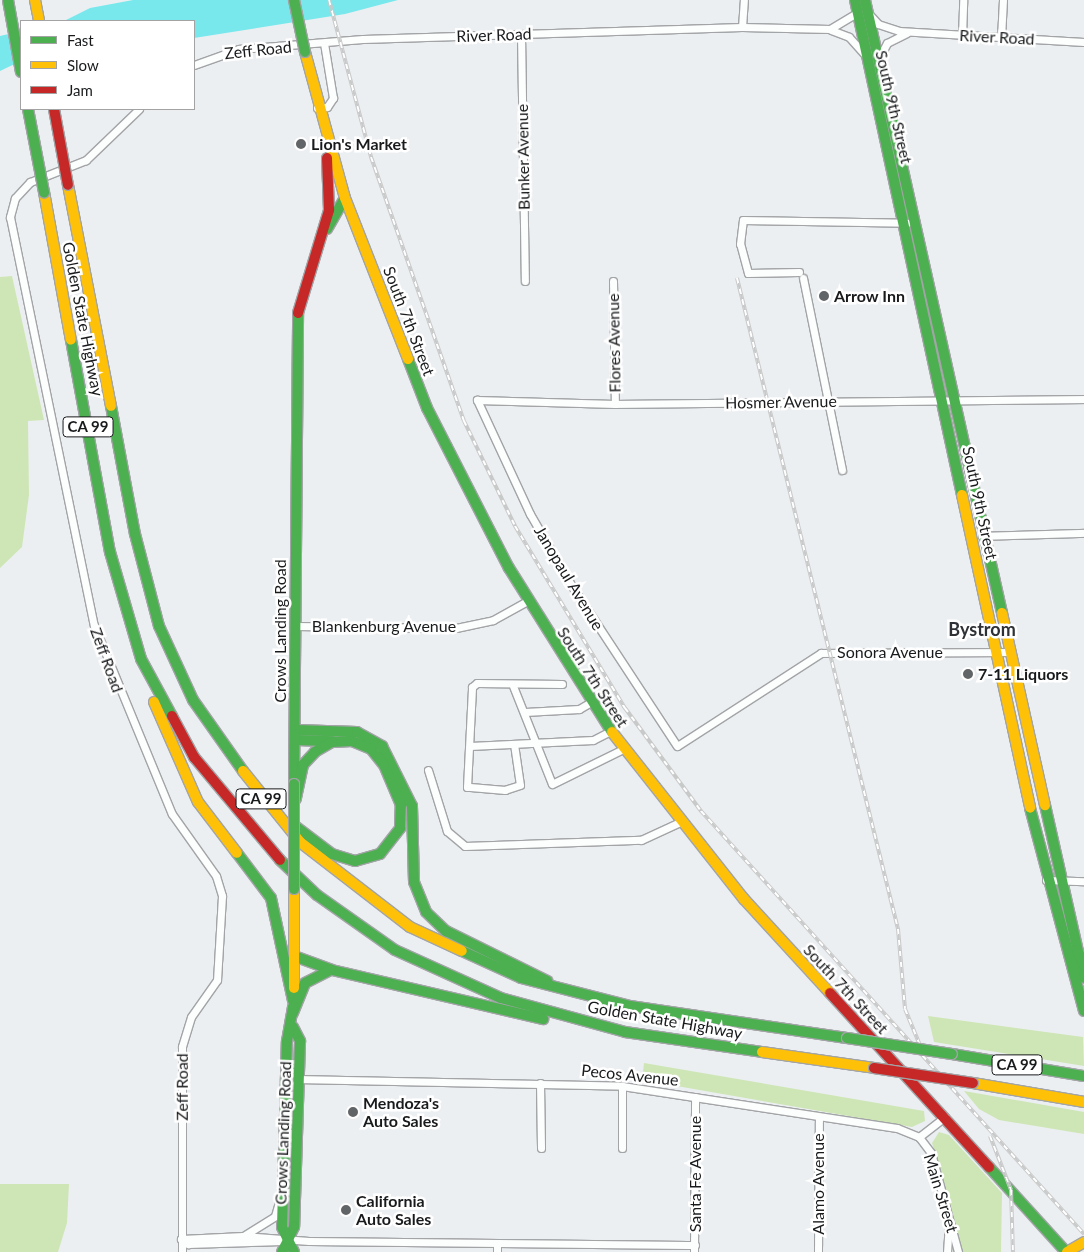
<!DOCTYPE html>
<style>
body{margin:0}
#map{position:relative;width:1084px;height:1252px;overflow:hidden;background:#eceff2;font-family:Lato,sans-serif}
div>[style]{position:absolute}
.green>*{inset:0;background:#cee6b6}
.water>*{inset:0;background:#79e8ec}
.roads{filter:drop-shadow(1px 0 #a2a4a6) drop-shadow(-1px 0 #a2a4a6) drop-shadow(0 1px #a2a4a6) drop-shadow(0 -1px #a2a4a6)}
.street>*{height:7px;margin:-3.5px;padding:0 3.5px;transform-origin:3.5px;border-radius:3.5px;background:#fcfdfd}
.fast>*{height:10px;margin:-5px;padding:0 5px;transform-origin:5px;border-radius:5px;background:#4caf50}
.slow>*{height:10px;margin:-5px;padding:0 5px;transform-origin:5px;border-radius:5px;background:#ffc107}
.jam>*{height:10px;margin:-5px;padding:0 5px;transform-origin:5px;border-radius:5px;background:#c62828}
.rail>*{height:4px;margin-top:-2px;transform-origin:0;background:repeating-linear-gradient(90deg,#fff 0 5.5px,#c8c9c9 0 11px);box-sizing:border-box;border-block:1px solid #c8c9c9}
.bridges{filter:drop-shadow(1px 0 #a2a4a6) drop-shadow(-1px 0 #a2a4a6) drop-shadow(0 1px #a2a4a6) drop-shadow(0 -1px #a2a4a6)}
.fast-bridge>*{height:10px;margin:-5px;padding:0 5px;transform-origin:5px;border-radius:5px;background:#4caf50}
.jam-bridge>*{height:10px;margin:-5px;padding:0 5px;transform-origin:5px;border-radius:5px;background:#c62828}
.dots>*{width:14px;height:14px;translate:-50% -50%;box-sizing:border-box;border:2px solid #fff;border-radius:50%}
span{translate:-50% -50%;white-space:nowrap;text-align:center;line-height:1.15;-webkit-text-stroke:5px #fff;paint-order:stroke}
.shield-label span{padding:1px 4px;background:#fff;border:1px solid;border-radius:4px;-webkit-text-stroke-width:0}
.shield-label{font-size:15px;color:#181a1c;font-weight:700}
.street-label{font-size:16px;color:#181a1c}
.poi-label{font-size:16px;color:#181a1c;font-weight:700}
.left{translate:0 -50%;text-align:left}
.neighbourhood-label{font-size:18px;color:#2e3135;font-weight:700}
.legend{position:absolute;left:20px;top:20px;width:175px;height:90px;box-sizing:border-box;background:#fff;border:1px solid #a3a3a4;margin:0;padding:6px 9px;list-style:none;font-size:15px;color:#181a1c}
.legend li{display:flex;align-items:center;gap:10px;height:25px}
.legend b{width:25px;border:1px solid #a3a3a4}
</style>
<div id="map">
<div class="green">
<div style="clip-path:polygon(12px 276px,44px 420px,28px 421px,29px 495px,22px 547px,0 568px,0 277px)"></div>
<div style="clip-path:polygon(928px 1016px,1083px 1037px,1084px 1066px,934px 1042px)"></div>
<div style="clip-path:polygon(644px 1063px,924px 1111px,925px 1121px,912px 1127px,642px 1080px)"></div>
<div style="clip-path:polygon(964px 1091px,1084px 1112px,1084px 1134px,999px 1120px,979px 1109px)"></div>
<div style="clip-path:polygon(939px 1132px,949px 1135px,1002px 1193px,1001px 1252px,963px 1252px,932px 1143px)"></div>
<div style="clip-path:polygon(0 1184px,69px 1184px,67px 1223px,58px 1252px,0 1252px)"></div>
</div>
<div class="water">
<div style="clip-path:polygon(133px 0,398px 0,345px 14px,194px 38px,194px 21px,64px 21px,90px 8px)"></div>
<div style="clip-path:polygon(21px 31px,21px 61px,0 71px,0 36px)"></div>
</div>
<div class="roads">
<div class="street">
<div style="left:870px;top:15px;width:12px;rotate:48deg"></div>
<div style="left:878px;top:24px;width:22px;rotate:18deg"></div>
<div style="left:899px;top:31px;width:185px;rotate:3.4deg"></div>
<div style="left:742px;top:27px;width:27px;rotate:-86deg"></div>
<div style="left:831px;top:30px;width:19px;rotate:21deg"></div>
<div style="left:849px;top:37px;width:24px;rotate:48deg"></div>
<div style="left:521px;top:34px;width:247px;rotate:89.1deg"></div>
<div style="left:962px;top:36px;width:36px;rotate:-88deg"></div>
<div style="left:1001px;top:38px;width:38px;rotate:-87deg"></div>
<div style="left:879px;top:58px;width:17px;rotate:-62deg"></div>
<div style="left:887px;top:43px;width:22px;rotate:-27deg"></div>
<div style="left:194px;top:65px;width:48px;rotate:-19.6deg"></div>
<div style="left:239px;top:49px;width:124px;rotate:-4.6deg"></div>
<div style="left:363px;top:39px;width:379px;rotate:-1.8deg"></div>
<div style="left:742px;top:27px;width:88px;rotate:1.3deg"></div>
<div style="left:830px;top:29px;width:33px;rotate:-31deg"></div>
<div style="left:317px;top:108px;width:10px;rotate:-6deg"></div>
<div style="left:327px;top:107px;width:11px;rotate:-56deg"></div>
<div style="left:333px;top:98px;width:56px;rotate:-99.3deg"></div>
<div style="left:139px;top:109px;width:74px;rotate:136.1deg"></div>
<div style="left:86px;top:160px;width:60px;rotate:158.6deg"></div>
<div style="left:30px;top:182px;width:22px;rotate:133deg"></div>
<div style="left:15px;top:198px;width:20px;rotate:105deg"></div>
<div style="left:10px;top:217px;width:417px;rotate:78.4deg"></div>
<div style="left:94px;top:625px;width:204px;rotate:67.6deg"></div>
<div style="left:172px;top:814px;width:76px;rotate:54.6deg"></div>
<div style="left:216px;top:876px;width:21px;rotate:73deg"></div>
<div style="left:222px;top:896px;width:84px;rotate:93.4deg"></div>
<div style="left:217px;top:980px;width:45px;rotate:125.1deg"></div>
<div style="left:191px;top:1017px;width:31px;rotate:107deg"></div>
<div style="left:182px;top:1047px;width:205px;rotate:90deg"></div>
<div style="left:799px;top:272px;width:51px;rotate:178.9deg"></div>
<div style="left:748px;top:273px;width:30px;rotate:-105deg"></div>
<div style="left:740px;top:244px;width:24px;rotate:-83deg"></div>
<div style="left:743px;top:220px;width:164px;rotate:1deg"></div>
<div style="left:803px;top:278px;width:196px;rotate:78.5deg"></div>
<div style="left:613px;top:281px;width:123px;rotate:89.1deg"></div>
<div style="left:982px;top:536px;width:102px;rotate:-1.7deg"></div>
<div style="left:295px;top:626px;width:161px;rotate:0.7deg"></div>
<div style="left:456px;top:628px;width:38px;rotate:-12deg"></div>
<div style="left:493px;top:620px;width:39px;rotate:-29deg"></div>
<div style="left:1010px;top:652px;width:189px;rotate:179.7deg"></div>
<div style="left:821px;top:653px;width:171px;rotate:147.1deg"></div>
<div style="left:677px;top:746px;width:195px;rotate:-123.3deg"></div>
<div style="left:570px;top:583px;width:80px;rotate:-120.1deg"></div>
<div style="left:530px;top:514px;width:126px;rotate:-114.9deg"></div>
<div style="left:477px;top:400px;width:138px;rotate:1.7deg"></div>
<div style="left:615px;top:404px;width:469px;rotate:-0.6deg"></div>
<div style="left:513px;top:686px;width:105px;rotate:68.3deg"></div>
<div style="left:552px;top:784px;width:79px;rotate:-26.2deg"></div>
<div style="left:525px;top:712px;width:54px;rotate:-3.2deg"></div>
<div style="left:579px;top:709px;width:14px;rotate:-30deg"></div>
<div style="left:514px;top:744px;width:41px;rotate:81.7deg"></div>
<div style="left:520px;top:785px;width:16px;rotate:162deg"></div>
<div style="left:505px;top:790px;width:38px;rotate:-175deg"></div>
<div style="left:467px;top:787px;width:100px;rotate:-87.1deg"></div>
<div style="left:472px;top:687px;width:6px;rotate:-39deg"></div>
<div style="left:477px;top:683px;width:85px;rotate:0.7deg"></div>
<div style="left:470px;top:746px;width:123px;rotate:-2.8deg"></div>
<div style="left:593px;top:740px;width:20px;rotate:-27deg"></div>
<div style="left:428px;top:770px;width:64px;rotate:72.7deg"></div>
<div style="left:447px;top:831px;width:23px;rotate:40deg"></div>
<div style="left:465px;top:846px;width:176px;rotate:-2deg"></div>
<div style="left:641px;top:840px;width:43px;rotate:-24.8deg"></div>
<div style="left:1046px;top:880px;width:38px;rotate:2deg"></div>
<div style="left:300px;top:1079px;width:322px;rotate:1.2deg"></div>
<div style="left:622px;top:1086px;width:278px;rotate:8.7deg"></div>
<div style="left:897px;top:1128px;width:24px;rotate:22deg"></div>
<div style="left:919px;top:1137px;width:33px;rotate:-38deg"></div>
<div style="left:540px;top:1083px;width:65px;rotate:89.1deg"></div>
<div style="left:622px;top:1086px;width:62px;rotate:90deg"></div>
<div style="left:919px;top:1137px;width:20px;rotate:53deg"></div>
<div style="left:931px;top:1153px;width:103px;rotate:74.7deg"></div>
<div style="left:245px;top:1235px;width:36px;rotate:-32deg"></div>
<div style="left:275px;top:1216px;width:19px;rotate:-74deg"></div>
<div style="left:181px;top:1239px;width:62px;rotate:-2.8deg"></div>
<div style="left:243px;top:1236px;width:66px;rotate:4.3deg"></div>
<div style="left:309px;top:1241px;width:386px;rotate:0.6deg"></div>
<div style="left:181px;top:1239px;width:9px;rotate:36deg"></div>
<div style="left:188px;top:1244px;width:94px;rotate:-1.8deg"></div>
<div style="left:497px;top:1252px;width:9px;rotate:-90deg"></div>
<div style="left:694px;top:1252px;width:155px;rotate:-89.6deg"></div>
<div style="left:818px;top:1252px;width:135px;rotate:-89.6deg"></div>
<div style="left:947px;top:1252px;width:27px;rotate:-86deg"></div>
</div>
<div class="fast">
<div style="left:8px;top:0;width:73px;rotate:79.8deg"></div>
<div style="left:855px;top:0;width:506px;rotate:77.8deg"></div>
<div style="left:865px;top:0;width:628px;rotate:77.4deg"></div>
<div style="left:327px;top:229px;width:36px;rotate:-60deg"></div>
<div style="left:71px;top:340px;width:216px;rotate:79.6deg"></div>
<div style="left:110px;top:552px;width:111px;rotate:73.8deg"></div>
<div style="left:141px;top:659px;width:65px;rotate:61.5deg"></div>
<div style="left:408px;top:359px;width:53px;rotate:68.8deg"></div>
<div style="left:427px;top:408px;width:180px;rotate:62.9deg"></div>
<div style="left:509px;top:568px;width:194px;rotate:57.9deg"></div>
<div style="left:111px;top:406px;width:130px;rotate:79.4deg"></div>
<div style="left:135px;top:534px;width:95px;rotate:75.4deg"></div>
<div style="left:159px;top:626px;width:81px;rotate:65.3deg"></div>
<div style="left:193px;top:700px;width:87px;rotate:54.8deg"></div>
<div style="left:296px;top:730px;width:61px;rotate:1.9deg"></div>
<div style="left:357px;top:732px;width:29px;rotate:29deg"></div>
<div style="left:382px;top:746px;width:67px;rotate:63.4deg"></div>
<div style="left:412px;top:806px;width:76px;rotate:88.5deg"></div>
<div style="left:414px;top:882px;width:32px;rotate:68deg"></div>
<div style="left:426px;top:912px;width:28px;rotate:44deg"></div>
<div style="left:446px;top:931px;width:113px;rotate:26.3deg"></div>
<div style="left:296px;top:740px;width:37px;rotate:2deg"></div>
<div style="left:294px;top:784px;width:471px;rotate:-89.5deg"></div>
<div style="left:1045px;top:805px;width:177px;rotate:77.3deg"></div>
<div style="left:1030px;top:808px;width:210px;rotate:75.1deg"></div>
<div style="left:291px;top:823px;width:51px;rotate:37.1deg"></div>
<div style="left:332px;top:854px;width:24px;rotate:17deg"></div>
<div style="left:355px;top:861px;width:26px;rotate:-16deg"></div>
<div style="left:380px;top:854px;width:33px;rotate:-52deg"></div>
<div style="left:400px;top:828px;width:23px;rotate:-88deg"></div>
<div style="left:401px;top:805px;width:43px;rotate:-113deg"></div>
<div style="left:384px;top:765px;width:21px;rotate:-129deg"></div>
<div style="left:371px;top:749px;width:21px;rotate:-157deg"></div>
<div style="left:352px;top:741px;width:20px;rotate:177deg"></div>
<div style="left:332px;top:742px;width:20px;rotate:150deg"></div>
<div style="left:315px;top:752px;width:18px;rotate:133deg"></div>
<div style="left:303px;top:765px;width:35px;rotate:102deg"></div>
<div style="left:237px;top:853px;width:56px;rotate:52.9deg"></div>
<div style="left:271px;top:898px;width:105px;rotate:77.9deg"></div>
<div style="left:280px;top:860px;width:51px;rotate:43.4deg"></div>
<div style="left:317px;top:895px;width:95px;rotate:35.2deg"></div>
<div style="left:395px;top:950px;width:116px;rotate:24.4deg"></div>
<div style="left:501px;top:998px;width:129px;rotate:15.3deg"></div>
<div style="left:625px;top:1032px;width:138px;rotate:8.3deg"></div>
<div style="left:1077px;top:950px;width:17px;rotate:65deg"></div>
<div style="left:462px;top:951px;width:65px;rotate:24.6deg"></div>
<div style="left:521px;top:978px;width:113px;rotate:14.4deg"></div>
<div style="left:630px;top:1006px;width:219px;rotate:8.4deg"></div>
<div style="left:294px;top:956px;width:40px;rotate:20.2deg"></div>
<div style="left:332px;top:970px;width:217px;rotate:13.1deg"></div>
<div style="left:293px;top:1013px;width:32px;rotate:-68deg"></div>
<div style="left:305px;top:983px;width:29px;rotate:-27deg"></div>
<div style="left:293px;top:1027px;width:16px;rotate:63deg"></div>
<div style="left:300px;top:1041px;width:186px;rotate:91.8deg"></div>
<div style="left:294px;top:1227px;width:14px;rotate:115deg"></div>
<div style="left:288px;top:1240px;width:13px;rotate:63deg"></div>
<div style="left:952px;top:1054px;width:134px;rotate:9.5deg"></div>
<div style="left:989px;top:1167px;width:115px;rotate:47.8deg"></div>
<div style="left:282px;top:1252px;width:13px;rotate:-63deg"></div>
<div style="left:288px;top:1240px;width:14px;rotate:-115deg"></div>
<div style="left:282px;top:1227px;width:186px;rotate:-88.5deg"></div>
<div style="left:287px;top:1041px;width:35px;rotate:-80deg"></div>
</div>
<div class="slow">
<div style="left:35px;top:0;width:21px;rotate:79deg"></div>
<div style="left:305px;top:52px;width:151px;rotate:74.7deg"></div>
<div style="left:345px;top:198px;width:173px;rotate:68.6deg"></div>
<div style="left:68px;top:185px;width:225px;rotate:79deg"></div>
<div style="left:44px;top:192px;width:150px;rotate:79.7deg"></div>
<div style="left:962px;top:495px;width:320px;rotate:77.7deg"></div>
<div style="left:1002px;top:613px;width:197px;rotate:77.4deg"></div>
<div style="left:154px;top:702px;width:109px;rotate:66.3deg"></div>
<div style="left:198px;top:802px;width:64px;rotate:52.6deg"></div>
<div style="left:612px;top:732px;width:213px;rotate:51.7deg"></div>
<div style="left:744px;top:899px;width:127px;rotate:47.5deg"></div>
<div style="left:243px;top:771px;width:91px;rotate:51.2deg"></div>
<div style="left:300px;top:842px;width:139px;rotate:37.7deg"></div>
<div style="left:410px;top:927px;width:57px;rotate:24.8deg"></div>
<div style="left:294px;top:889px;width:99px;rotate:90deg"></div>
<div style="left:762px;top:1052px;width:113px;rotate:8.1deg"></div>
<div style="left:973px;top:1083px;width:113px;rotate:9.7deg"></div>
<div style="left:1067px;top:1252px;width:20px;rotate:-30deg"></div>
</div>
<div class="jam">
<div style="left:298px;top:313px;width:108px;rotate:-73.2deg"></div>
<div style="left:329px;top:210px;width:52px;rotate:-92.2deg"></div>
<div style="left:172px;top:716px;width:47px;rotate:61.8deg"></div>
<div style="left:194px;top:757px;width:134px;rotate:50.1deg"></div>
<div style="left:830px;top:993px;width:236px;rotate:47.6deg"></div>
</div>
</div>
<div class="rail">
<div style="left:329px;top:0;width:163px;rotate:75deg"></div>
<div style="left:371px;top:157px;width:280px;rotate:70.6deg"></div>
<div style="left:464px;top:421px;width:117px;rotate:64.1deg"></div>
<div style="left:515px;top:526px;width:213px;rotate:58.9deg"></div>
<div style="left:625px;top:708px;width:128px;rotate:53.6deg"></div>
<div style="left:701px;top:811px;width:571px;rotate:47.84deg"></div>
<div style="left:737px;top:278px;width:671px;rotate:76.11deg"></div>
<div style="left:898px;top:929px;width:80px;rotate:85deg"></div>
<div style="left:905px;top:1009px;width:44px;rotate:67.5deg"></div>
<div style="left:990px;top:1136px;width:58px;rotate:68.7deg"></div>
<div style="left:1011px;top:1190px;width:62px;rotate:88.2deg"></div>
</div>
<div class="bridges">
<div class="fast-bridge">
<div style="left:294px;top:0;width:53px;rotate:78.1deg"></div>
<div style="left:28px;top:109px;width:85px;rotate:79.1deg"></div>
<div style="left:294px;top:784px;width:105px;rotate:90deg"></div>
<div style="left:847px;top:1038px;width:106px;rotate:8.7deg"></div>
</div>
<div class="jam-bridge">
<div style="left:54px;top:109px;width:77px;rotate:79.6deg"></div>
<div style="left:874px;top:1068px;width:100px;rotate:8.6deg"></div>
</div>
</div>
<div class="dots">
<div style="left:301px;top:144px;background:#626567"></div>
<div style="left:824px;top:296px;background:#626567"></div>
<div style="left:968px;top:674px;background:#626567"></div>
<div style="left:353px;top:1112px;background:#626567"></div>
<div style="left:346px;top:1210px;background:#626567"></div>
</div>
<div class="shield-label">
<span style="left:88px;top:427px">CA 99</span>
<span style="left:261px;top:799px">CA 99</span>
<span style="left:1017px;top:1065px">CA 99</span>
</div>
<div class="street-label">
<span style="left:494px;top:35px;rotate:-2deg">River Road</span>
<span style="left:997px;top:37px;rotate:3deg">River Road</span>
<span style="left:258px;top:50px;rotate:-6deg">Zeff Road</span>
<span style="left:894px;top:107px;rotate:77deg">South 9th Street</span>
<span style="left:523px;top:157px;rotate:-91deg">Bunker Avenue</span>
<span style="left:83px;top:319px;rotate:79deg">Golden State Highway</span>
<span style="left:409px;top:321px;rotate:69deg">South 7th Street</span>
<span style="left:614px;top:343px;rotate:-91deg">Flores Avenue</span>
<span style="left:781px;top:402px;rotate:-1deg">Hosmer Avenue</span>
<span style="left:980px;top:503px;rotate:78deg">South 9th Street</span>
<span style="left:569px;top:578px;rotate:59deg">Janopaul Avenue</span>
<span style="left:384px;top:626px">Blankenburg Avenue</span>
<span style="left:280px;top:631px;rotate:-90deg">Crows Landing Road</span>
<span style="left:890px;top:652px">Sonora Avenue</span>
<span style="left:107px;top:660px;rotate:70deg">Zeff Road</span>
<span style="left:593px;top:677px;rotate:57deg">South 7th Street</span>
<span style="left:846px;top:989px;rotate:47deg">South 7th Street</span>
<span style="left:665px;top:1020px;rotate:10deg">Golden State Highway</span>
<span style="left:630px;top:1075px;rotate:6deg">Pecos Avenue</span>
<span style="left:182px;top:1087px;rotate:-90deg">Zeff Road</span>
<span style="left:283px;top:1133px;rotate:-88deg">Crows Landing Road</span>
<span style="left:695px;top:1174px;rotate:-90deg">Santa Fe Avenue</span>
<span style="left:818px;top:1184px;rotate:-90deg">Alamo Avenue</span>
<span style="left:941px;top:1193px;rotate:73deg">Main Street</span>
</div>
<div class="poi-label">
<span class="left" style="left:311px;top:144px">Lion's Market</span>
<span class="left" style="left:834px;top:296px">Arrow Inn</span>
<span class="left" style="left:978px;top:674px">7-11 Liquors</span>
<span class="left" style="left:363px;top:1112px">Mendoza's<br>Auto Sales</span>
<span class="left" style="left:356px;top:1210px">California<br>Auto Sales</span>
</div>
<div class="neighbourhood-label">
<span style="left:982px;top:629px">Bystrom</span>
</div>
<ul class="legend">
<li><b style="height:6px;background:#4caf50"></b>Fast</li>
<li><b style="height:6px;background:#ffc107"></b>Slow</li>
<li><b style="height:6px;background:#c62828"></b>Jam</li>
</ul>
</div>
